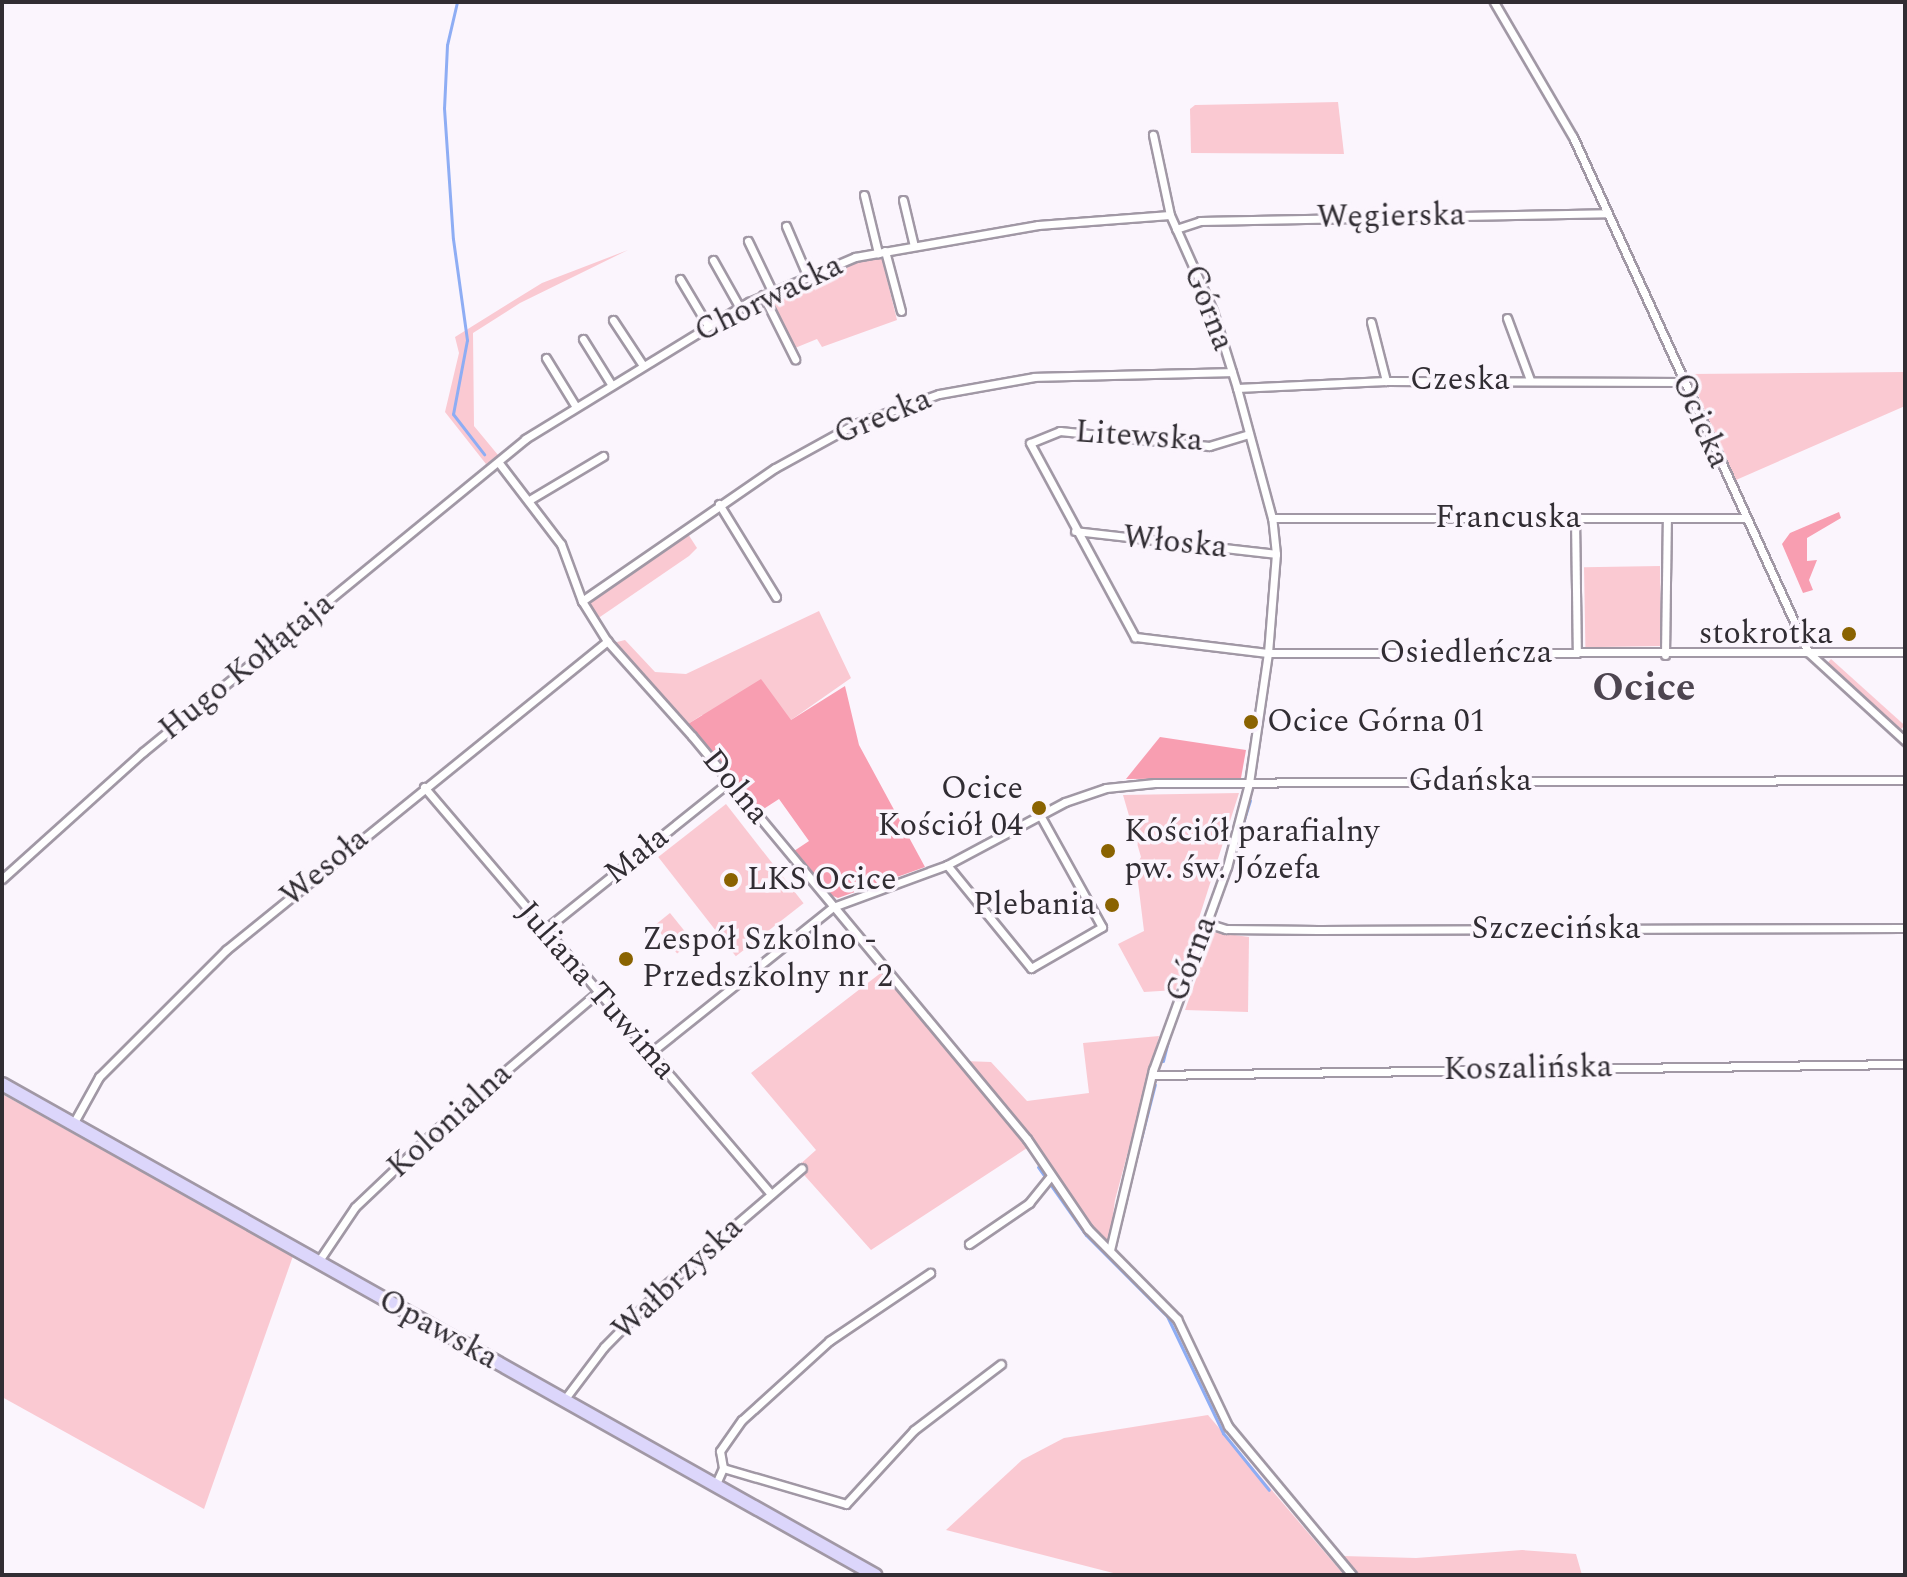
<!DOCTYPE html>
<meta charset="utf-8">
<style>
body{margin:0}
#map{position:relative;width:1907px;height:1577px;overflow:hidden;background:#fbf5fd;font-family:Spectral,serif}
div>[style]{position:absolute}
.green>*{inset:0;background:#fac9d2;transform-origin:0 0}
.forest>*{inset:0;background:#f89eb1}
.stream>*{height:3px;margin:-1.5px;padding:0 1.5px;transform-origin:1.5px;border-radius:1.5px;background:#8eadf4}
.roads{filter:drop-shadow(2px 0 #a198a5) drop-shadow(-2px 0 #a198a5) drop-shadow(0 2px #a198a5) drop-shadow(0 -2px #a198a5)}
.street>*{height:7px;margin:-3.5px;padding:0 3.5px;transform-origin:3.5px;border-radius:3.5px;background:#fff}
.primary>*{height:12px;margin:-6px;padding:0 6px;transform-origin:6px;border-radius:6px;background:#dcd6fb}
.dots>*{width:22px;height:22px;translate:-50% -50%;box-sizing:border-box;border:4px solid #fbf5fd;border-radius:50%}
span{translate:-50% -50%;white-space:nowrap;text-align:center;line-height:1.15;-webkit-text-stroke:7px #fbf5fd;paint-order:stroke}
.street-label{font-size:32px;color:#312d33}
.poi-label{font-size:32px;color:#312d33}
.right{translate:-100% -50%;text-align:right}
.left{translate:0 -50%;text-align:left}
.district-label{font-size:40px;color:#4d4550;font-weight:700}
.frame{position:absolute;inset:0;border:4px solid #312d33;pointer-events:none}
</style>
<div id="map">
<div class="green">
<div style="clip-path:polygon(1338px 102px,1344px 154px,1191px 153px,1190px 109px,1195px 105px)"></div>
<div style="clip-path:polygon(628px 250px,520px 303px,473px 333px,474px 426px,498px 455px,486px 464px,445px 412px,459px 353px,455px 337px,542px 283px)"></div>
<div style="clip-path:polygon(882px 259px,897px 320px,822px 347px,817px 339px,795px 348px,771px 298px,864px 260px)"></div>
<div style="clip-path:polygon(1905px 372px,1905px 406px,1736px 480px,1768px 555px,1689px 374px)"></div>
<div style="clip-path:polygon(688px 534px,697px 548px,689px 556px,597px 619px,587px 604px)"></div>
<div style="left:1660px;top:566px;width:80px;height:76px;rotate:89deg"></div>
<div style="clip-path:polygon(819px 611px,851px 678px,791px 720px,702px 715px,688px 724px,613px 643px,625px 640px,655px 672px,686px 674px)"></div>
<div style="left:1831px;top:659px;width:99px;height:8px;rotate:42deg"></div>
<div style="clip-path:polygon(1239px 793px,1176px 990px,1144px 992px,1118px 944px,1144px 931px,1136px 866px,1141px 857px,1123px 795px)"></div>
<div style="left:726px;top:804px;width:126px;height:86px;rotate:52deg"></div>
<div style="left:670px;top:913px;width:36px;height:20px;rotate:51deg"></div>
<div style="clip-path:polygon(1213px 932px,1249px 937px,1248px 1012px,1185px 1010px)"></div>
<div style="clip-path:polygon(882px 972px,1027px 1148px,871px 1250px,797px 1167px,816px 1150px,751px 1073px)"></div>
<div style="clip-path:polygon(1159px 1036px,1115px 1200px,1109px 1246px,1090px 1227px,1031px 1136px,964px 1061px,991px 1062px,1027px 1101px,1089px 1093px,1083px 1043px)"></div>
<div style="clip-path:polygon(2px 1094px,293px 1256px,204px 1509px,2px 1397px)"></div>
<div style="clip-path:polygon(1208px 1415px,1344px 1575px,1121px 1575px,946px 1530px,1022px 1460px,1064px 1438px)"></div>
<div style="clip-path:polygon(1522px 1550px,1576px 1554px,1582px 1575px,1360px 1575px,1342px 1556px,1416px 1558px)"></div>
</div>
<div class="forest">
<div style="clip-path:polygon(1839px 512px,1841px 518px,1807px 538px,1807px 561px,1817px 560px,1809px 580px,1813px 590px,1803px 593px,1782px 544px,1790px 533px)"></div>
<div style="clip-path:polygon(761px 679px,791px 720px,845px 686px,859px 745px,925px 867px,838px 898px,828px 894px,794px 851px,809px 841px,779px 799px,762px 810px,688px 724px)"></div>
<div style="clip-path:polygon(1160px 737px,1246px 750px,1241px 778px,1126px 779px)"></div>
</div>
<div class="stream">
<div style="left:457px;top:2px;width:44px;rotate:103.1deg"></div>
<div style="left:447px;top:45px;width:63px;rotate:92.7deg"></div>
<div style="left:444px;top:108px;width:131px;rotate:86.1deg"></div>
<div style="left:453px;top:239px;width:102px;rotate:82.1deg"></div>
<div style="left:467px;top:340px;width:75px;rotate:100.7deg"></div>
<div style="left:453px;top:414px;width:51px;rotate:52.2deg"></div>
<div style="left:1215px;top:912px;width:117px;rotate:-72.6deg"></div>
<div style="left:1188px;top:985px;width:51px;rotate:-69.4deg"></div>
<div style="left:1163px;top:1061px;width:25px;rotate:-76deg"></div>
<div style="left:1136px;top:1158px;width:76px;rotate:-75.6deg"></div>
<div style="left:1038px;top:1167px;width:83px;rotate:54.8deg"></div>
<div style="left:1086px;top:1235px;width:115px;rotate:45deg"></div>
<div style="left:1167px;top:1316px;width:130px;rotate:64.4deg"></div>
<div style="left:1223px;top:1433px;width:73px;rotate:51.1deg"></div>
<div style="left:1347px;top:1564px;width:15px;rotate:48deg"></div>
</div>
<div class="roads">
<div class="street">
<div style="left:1494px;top:2px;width:156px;rotate:59.7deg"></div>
<div style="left:1573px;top:137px;width:566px;rotate:65.47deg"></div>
<div style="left:1808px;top:652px;width:132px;rotate:42.5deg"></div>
<div style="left:864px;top:195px;width:60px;rotate:76.4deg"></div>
<div style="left:903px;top:200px;width:47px;rotate:76.6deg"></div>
<div style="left:786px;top:226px;width:53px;rotate:66.8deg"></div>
<div style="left:1176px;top:229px;width:25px;rotate:-18deg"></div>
<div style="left:1200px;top:221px;width:407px;rotate:-1.1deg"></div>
<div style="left:748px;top:241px;width:55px;rotate:64.4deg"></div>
<div style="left:885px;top:251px;width:62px;rotate:75.1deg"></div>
<div style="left:713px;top:260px;width:55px;rotate:60.6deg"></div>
<div style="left:680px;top:279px;width:55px;rotate:59.2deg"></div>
<div style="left:763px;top:295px;width:72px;rotate:63.4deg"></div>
<div style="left:1507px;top:318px;width:66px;rotate:69.6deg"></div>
<div style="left:613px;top:320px;width:53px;rotate:56.6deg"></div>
<div style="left:1371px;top:322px;width:61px;rotate:75.7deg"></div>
<div style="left:583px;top:339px;width:53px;rotate:58.1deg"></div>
<div style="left:546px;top:358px;width:57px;rotate:58.5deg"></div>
<div style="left:1237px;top:388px;width:149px;rotate:-2.7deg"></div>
<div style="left:1386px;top:381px;width:297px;rotate:0.2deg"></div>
<div style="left:1249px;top:434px;width:42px;rotate:163.3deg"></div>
<div style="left:1209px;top:446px;width:150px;rotate:-174.3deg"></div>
<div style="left:1060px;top:431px;width:32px;rotate:158deg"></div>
<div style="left:1030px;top:443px;width:221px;rotate:61.6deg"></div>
<div style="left:1135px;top:637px;width:134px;rotate:6.9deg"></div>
<div style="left:1268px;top:653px;width:637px;rotate:-0.09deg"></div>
<div style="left:499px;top:463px;width:102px;rotate:52.6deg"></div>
<div style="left:561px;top:544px;width:61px;rotate:69.8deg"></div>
<div style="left:582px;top:601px;width:47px;rotate:58deg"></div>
<div style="left:607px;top:641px;width:127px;rotate:48.2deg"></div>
<div style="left:692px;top:736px;width:524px;rotate:50.26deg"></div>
<div style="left:1027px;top:1139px;width:109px;rotate:55.9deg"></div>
<div style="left:1088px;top:1229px;width:127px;rotate:45.3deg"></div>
<div style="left:1177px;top:1319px;width:119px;rotate:64.5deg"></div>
<div style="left:1228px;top:1426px;width:194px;rotate:50.2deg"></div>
<div style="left:531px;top:499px;width:84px;rotate:-30.8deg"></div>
<div style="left:719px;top:504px;width:109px;rotate:58.5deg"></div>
<div style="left:1272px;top:518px;width:472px"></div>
<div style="left:1575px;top:518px;width:135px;rotate:89.2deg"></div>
<div style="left:1075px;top:531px;width:202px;rotate:6.5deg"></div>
<div style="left:582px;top:601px;width:234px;rotate:-34.6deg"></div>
<div style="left:775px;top:468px;width:91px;rotate:-28.8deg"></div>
<div style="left:855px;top:424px;width:89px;rotate:-19.7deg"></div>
<div style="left:939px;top:394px;width:97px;rotate:-10.1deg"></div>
<div style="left:1034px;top:377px;width:198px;rotate:-1.4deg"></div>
<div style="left:1665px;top:655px;width:137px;rotate:-89.2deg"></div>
<div style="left:424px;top:787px;width:535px;rotate:49.55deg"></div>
<div style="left:947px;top:865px;width:133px;rotate:50.8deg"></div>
<div style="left:1031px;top:968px;width:82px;rotate:-30deg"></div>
<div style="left:1102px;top:927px;width:128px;rotate:-119deg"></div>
<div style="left:2px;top:879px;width:190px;rotate:-42deg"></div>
<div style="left:143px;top:752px;width:494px;rotate:-39.3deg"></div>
<div style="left:525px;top:439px;width:263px;rotate:-31.5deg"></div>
<div style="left:749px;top:302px;width:115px;rotate:-23deg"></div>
<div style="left:855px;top:257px;width:186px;rotate:-9.9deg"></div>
<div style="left:1038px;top:225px;width:132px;rotate:-4.3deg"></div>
<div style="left:1207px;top:923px;width:20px;rotate:18deg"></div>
<div style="left:1226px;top:929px;width:92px;rotate:0.6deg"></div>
<div style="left:1318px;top:930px;width:587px;rotate:-0.2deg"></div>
<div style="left:543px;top:931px;width:240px;rotate:-38.7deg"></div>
<div style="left:650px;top:1053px;width:234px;rotate:-38.6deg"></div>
<div style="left:833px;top:907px;width:121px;rotate:-20.2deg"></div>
<div style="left:947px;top:865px;width:134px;rotate:-28.1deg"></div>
<div style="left:1065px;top:802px;width:43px;rotate:-18.9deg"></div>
<div style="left:1106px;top:788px;width:49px;rotate:-5.8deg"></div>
<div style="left:1155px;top:783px;width:750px;rotate:-0.23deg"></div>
<div style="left:1152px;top:1075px;width:753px;rotate:-0.84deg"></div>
<div style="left:73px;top:1124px;width:54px;rotate:-61deg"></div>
<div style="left:99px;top:1077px;width:180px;rotate:-45deg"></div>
<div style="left:226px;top:950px;width:491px;rotate:-39deg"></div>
<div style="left:969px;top:1244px;width:73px;rotate:-34.3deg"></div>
<div style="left:1029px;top:1203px;width:35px;rotate:-51deg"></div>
<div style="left:1110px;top:1250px;width:185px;rotate:-76.6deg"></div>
<div style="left:1153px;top:1070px;width:216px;rotate:-70deg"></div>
<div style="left:1227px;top:867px;width:87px;rotate:-75.3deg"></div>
<div style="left:1249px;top:783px;width:131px;rotate:-81.7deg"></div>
<div style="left:1268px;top:653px;width:99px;rotate:-85.4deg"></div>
<div style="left:1276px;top:554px;width:36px;rotate:-96deg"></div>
<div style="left:1272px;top:518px;width:135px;rotate:-105.1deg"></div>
<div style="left:1237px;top:388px;width:81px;rotate:-107.3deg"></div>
<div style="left:1213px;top:311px;width:105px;rotate:-114.1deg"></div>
<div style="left:1170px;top:215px;width:82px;rotate:-102deg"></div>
<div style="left:318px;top:1262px;width:66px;rotate:-56.1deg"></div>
<div style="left:355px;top:1207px;width:112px;rotate:-43.5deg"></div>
<div style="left:436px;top:1130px;width:211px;rotate:-40.4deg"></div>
<div style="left:564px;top:1400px;width:66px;rotate:-53deg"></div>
<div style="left:604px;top:1347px;width:83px;rotate:-45.5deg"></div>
<div style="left:662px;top:1288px;width:184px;rotate:-40.6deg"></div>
<div style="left:723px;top:1468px;width:128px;rotate:16.3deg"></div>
<div style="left:846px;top:1504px;width:100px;rotate:-47.4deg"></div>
<div style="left:914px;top:1430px;width:109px;rotate:-37.2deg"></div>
<div style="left:715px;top:1486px;width:20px;rotate:-66deg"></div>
<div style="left:723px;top:1468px;width:17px;rotate:-100deg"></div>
<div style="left:720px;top:1451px;width:38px;rotate:-55deg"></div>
<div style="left:742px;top:1420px;width:118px;rotate:-42.2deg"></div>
<div style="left:829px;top:1341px;width:122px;rotate:-34deg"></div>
</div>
<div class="primary">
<div style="left:2px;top:1084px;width:1002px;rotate:29.35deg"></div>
</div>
</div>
<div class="dots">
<div style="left:1849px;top:634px;background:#8a6301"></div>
<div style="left:1251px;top:722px;background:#8a6301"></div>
<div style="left:1039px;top:808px;background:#8a6301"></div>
<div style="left:1108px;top:851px;background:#8a6301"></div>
<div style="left:731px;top:880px;background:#8a6301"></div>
<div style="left:1112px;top:905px;background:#8a6301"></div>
<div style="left:626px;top:959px;background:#8a6301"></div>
</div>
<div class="street-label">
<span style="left:1391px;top:217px;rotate:-1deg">Węgierska</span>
<span style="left:769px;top:299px;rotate:-26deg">Chorwacka</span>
<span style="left:1208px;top:308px;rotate:69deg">Górna</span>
<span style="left:1460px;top:380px">Czeska</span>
<span style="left:883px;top:417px;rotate:-22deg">Grecka</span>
<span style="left:1700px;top:421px;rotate:66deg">Ocicka</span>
<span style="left:1139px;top:437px;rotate:4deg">Litewska</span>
<span style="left:1508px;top:518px">Francuska</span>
<span style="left:1175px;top:543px;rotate:6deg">Włoska</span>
<span style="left:1466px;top:653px">Osiedleńcza</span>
<span style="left:247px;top:667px;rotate:-39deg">Hugo Kołłątaja</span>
<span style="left:1470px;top:781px">Gdańska</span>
<span style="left:735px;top:787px;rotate:51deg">Dolna</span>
<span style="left:637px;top:856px;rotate:-39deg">Mała</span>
<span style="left:325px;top:868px;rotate:-40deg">Wesoła</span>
<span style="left:1556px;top:929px">Szczecińska</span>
<span style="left:1192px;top:959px;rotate:-69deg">Górna</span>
<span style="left:596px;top:991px;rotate:49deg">Juliana Tuwima</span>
<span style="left:1528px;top:1069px;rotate:-1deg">Koszalińska</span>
<span style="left:450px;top:1121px;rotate:-42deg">Kolonialna</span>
<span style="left:678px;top:1279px;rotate:-43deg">Wałbrzyska</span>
<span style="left:438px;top:1330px;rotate:29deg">Opawska</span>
</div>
<div class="poi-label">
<span class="right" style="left:1833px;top:634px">stokrotka</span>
<span class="left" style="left:1267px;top:722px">Ocice Górna 01</span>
<span class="right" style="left:1023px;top:808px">Ocice<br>Kościół 04</span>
<span class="left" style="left:1124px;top:851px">Kościół parafialny<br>pw. św. Józefa</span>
<span class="left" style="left:747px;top:880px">LKS Ocice</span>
<span class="right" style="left:1096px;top:905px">Plebania</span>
<span class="left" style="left:642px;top:959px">Zespół Szkolno -<br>Przedszkolny nr 2</span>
</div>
<div class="district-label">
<span style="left:1644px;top:689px">Ocice</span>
</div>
<div class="frame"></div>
</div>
